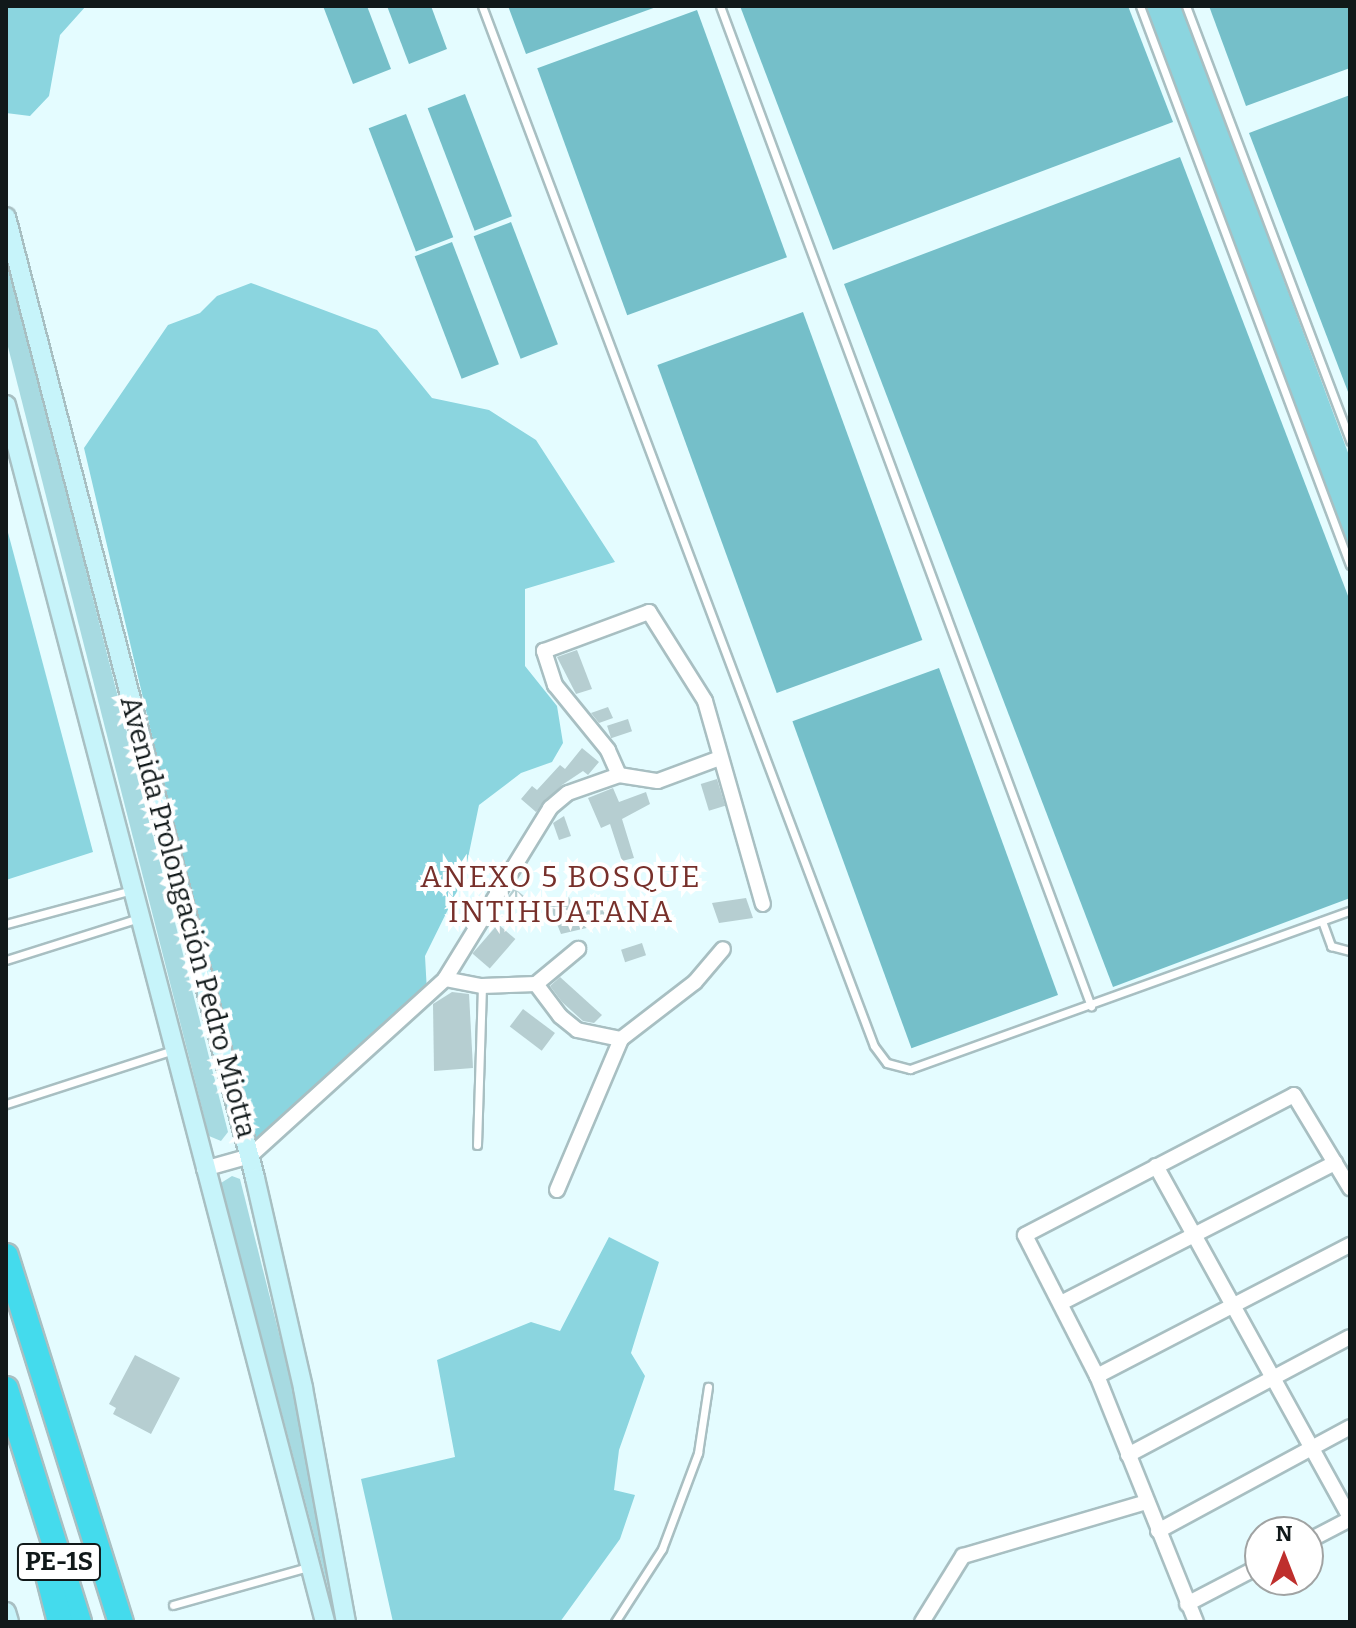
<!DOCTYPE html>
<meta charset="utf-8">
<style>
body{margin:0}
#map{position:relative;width:1356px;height:1628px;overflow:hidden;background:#e4fcff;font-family:Bitter,serif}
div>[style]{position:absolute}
.green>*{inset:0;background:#a7dae1}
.forest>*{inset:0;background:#8bd5df}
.water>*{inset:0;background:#75bfc9;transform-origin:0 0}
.building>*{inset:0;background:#b6ced1;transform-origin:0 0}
.roads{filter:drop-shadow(2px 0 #a8bfc2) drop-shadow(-2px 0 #a8bfc2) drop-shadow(0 2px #a8bfc2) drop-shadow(0 -2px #a8bfc2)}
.lane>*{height:7px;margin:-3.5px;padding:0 3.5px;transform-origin:3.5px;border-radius:3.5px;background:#fff}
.street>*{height:14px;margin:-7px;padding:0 7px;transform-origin:7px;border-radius:7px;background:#fff}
.secondary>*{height:18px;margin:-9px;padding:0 9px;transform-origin:9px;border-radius:9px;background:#c7f4fa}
.highway>*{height:24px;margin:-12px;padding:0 12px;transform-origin:12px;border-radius:12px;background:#44dbed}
span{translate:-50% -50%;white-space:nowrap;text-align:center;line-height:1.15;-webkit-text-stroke:8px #fff;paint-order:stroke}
.shield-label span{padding:2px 6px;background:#fff;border:2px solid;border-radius:6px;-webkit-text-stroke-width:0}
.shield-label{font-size:26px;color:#11191a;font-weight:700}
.street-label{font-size:28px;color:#11191a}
.neighbourhood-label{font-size:30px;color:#77302b;letter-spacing:2px}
.frame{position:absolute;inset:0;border:8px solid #11191a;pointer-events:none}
.north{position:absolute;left:1244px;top:1516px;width:80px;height:80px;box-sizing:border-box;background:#fff;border:2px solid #a0a3a3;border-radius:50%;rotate:0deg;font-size:22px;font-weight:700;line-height:32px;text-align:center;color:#11191a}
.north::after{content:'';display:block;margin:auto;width:28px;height:36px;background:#be2f2d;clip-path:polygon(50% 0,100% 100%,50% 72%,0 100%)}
</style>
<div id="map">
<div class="green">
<div style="clip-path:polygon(6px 254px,228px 1132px,221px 1141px,209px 1136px,6px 339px)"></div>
<div style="clip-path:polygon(232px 1176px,240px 1179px,292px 1385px,337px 1622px,221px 1183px)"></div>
</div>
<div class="forest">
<div style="clip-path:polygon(6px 6px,86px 6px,60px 35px,49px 96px,30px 116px,6px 113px)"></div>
<div style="clip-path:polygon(1141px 6px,1182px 6px,1350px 458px,1350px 552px)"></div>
<div style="clip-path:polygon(251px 283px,377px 330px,432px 398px,489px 410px,536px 440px,615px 562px,525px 589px,525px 666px,557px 706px,563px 743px,552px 762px,521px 773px,479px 805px,464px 877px,425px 956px,427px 992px,268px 1137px,255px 1142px,246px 1134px,84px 448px,168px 325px,200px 313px,217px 296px)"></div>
<div style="clip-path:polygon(6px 525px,93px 852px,6px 880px)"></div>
<div style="clip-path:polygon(609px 1237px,659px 1262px,631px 1353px,645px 1376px,619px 1450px,614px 1490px,635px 1495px,620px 1539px,560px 1622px,393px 1622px,361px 1479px,455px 1457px,437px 1360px,531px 1322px,560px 1331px)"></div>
</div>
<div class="water">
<div style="clip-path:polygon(323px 6px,367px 6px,391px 69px,353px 84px)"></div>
<div style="clip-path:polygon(387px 6px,431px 6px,447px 49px,409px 64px)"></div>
<div style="clip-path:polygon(508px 6px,659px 6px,526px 54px)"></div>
<div style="clip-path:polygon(740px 6px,1128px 6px,1173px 122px,833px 250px)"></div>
<div style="clip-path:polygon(1209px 6px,1350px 6px,1350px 68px,1246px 106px)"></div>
<div style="left:697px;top:10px;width:263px;height:170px;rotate:70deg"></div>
<div style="left:465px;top:94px;width:131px;height:40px;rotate:69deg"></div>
<div style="clip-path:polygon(1350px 95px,1350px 397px,1249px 133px)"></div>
<div style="left:406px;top:114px;width:132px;height:40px;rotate:69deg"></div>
<div style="clip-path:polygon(1180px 157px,1350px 601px,1350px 898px,1113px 987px,844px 284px)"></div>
<div style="left:511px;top:222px;width:131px;height:40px;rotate:69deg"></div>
<div style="left:452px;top:242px;width:131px;height:40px;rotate:69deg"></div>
<div style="left:803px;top:312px;width:349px;height:155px;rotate:70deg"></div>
<div style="left:939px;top:668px;width:348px;height:156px;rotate:70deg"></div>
</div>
<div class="building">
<div style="clip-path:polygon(577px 650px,592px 689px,576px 694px,557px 657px)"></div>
<div style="clip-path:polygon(608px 707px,613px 718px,599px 723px,591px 713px)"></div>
<div style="left:628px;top:719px;width:13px;height:22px;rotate:72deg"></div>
<div style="clip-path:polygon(582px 748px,599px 762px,588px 775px,583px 771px,562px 785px,536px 812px,521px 799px,532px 786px,537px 790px,560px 765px,565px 769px)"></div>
<div style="left:717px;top:779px;width:28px;height:17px;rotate:73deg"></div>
<div style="clip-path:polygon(613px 788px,619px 802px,646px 792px,650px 804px,622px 819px,634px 858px,622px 861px,610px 824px,601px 828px,588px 798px)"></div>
<div style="clip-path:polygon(564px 816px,571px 836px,559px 840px,553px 823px)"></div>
<div style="clip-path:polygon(514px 888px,524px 896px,511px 911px,502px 905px)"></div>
<div style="clip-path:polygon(569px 897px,574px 911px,605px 901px,612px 922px,561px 934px,549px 904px)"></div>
<div style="clip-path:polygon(746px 898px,753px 918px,719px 923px,712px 903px)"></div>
<div style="left:498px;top:924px;width:23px;height:39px;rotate:41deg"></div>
<div style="left:642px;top:943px;width:13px;height:22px;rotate:72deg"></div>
<div style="clip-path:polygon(560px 977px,602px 1015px,594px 1023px,583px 1021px,562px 1002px,550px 986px)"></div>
<div style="clip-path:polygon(452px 992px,469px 994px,473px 1068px,434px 1071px,433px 1004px)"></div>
<div style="left:523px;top:1009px;width:40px;height:22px;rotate:37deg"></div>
<div style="clip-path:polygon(135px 1355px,180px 1378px,151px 1434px,113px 1414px,116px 1408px,109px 1404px)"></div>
</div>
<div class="roads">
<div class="lane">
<div style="left:482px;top:6px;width:1111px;rotate:69.35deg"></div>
<div style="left:874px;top:1046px;width:21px;rotate:53deg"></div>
<div style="left:887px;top:1063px;width:24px;rotate:15deg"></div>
<div style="left:910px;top:1069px;width:468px;rotate:-19.8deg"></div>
<div style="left:720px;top:6px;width:1067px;rotate:69.65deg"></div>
<div style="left:1140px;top:6px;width:597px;rotate:69.41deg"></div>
<div style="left:1186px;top:6px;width:465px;rotate:69.3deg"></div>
<div style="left:1322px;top:921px;width:27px;rotate:70deg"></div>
<div style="left:1331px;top:946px;width:20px;rotate:15deg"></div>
<div style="left:6px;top:924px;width:131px;rotate:-15.1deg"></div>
<div style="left:6px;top:960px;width:139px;rotate:-17.5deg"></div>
<div style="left:6px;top:1104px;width:176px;rotate:-17.9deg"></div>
<div style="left:477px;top:1145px;width:159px;rotate:-88.2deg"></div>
<div style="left:173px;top:1605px;width:140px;rotate:-15.7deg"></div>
<div style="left:615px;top:1622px;width:87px;rotate:-57.2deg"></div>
<div style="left:662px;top:1549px;width:103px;rotate:-69.4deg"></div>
<div style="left:698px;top:1453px;width:67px;rotate:-81.4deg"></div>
</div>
<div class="street">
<div style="left:619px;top:775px;width:27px;rotate:-114deg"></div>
<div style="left:608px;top:750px;width:84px;rotate:-129.2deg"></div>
<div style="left:555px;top:685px;width:36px;rotate:-108deg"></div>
<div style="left:544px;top:651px;width:112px;rotate:-20.4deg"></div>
<div style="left:649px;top:612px;width:105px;rotate:57.8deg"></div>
<div style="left:705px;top:701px;width:211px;rotate:74.1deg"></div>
<div style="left:445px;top:979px;width:38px;rotate:11deg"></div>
<div style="left:482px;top:986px;width:54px;rotate:-2.1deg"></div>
<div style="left:536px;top:984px;width:40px;rotate:53deg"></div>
<div style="left:560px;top:1016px;width:22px;rotate:39deg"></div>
<div style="left:577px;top:1030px;width:45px;rotate:11.6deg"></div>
<div style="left:536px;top:984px;width:55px;rotate:-39.8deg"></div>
<div style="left:1156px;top:1166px;width:402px;rotate:61.1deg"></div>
<div style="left:204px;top:1169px;width:48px;rotate:-15.8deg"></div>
<div style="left:250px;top:1156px;width:263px;rotate:-42.2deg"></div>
<div style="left:445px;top:979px;width:201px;rotate:-58.4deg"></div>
<div style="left:550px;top:808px;width:23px;rotate:-40deg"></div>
<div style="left:568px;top:793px;width:54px;rotate:-19.4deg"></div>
<div style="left:619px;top:775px;width:39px;rotate:9deg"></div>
<div style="left:658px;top:781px;width:66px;rotate:-20.4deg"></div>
<div style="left:557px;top:1190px;width:164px;rotate:-67deg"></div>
<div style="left:621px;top:1039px;width:93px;rotate:-37.6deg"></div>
<div style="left:695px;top:982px;width:43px;rotate:-49.7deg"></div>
<div style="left:1061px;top:1303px;width:308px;rotate:-27.1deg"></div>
<div style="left:1097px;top:1376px;width:285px;rotate:-27.4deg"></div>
<div style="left:1128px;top:1455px;width:251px;rotate:-28deg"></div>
<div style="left:1158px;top:1531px;width:218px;rotate:-28.4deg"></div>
<div style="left:1308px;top:1541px;width:47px;rotate:-27.6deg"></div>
<div style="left:1187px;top:1604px;width:82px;rotate:-27.5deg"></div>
<div style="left:922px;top:1622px;width:78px;rotate:-58.2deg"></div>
<div style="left:963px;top:1556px;width:191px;rotate:-16.4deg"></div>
<div style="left:1196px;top:1622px;width:265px;rotate:-111.9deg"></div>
<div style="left:1097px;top:1376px;width:158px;rotate:-117.1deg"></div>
<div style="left:1025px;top:1235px;width:303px;rotate:-27.5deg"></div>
<div style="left:1294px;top:1095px;width:109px;rotate:58.9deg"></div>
</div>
<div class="secondary">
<div style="left:6px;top:217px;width:993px;rotate:75.47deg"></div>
<div style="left:255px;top:1178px;width:215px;rotate:77.1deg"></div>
<div style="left:303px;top:1388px;width:238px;rotate:79.6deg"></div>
<div style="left:6px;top:405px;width:1258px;rotate:75.31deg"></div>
<div style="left:6px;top:1612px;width:10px;rotate:73deg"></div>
</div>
<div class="highway">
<div style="left:6px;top:1256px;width:384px;rotate:72.6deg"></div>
<div style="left:6px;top:1389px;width:244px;rotate:72.6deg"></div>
<div style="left:48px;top:1575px;width:49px;rotate:75.7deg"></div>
</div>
</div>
<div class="shield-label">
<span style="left:59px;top:1562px">PE-1S</span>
</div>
<div class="street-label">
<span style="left:188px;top:917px;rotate:75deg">Avenida Prolongación Pedro Miotta</span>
</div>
<div class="neighbourhood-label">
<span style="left:561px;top:894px">ANEXO 5 BOSQUE<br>INTIHUATANA</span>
</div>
<div class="frame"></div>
<div class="north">N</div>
</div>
